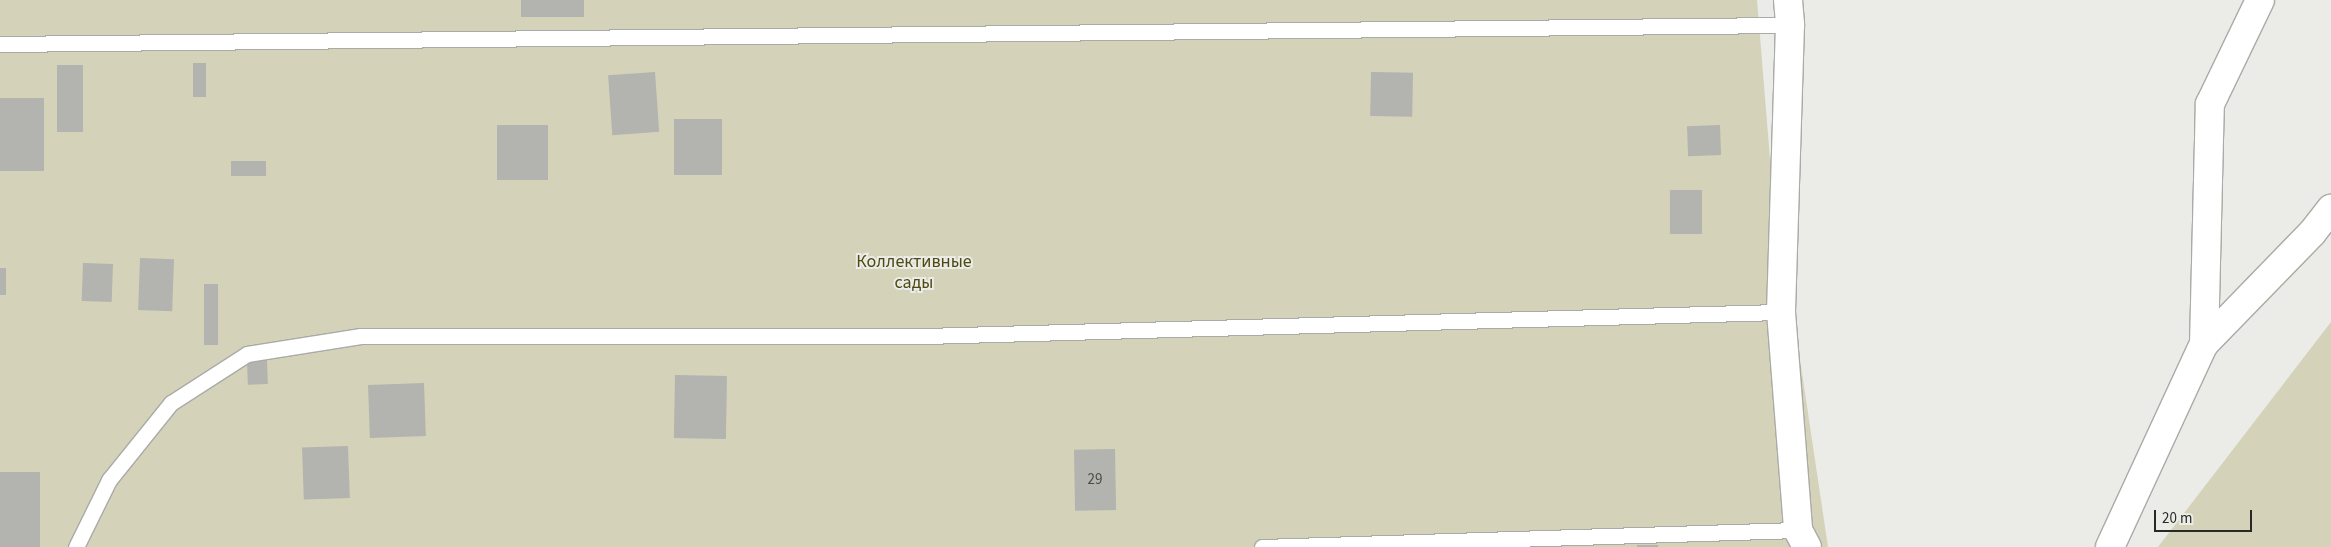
<!DOCTYPE html>
<meta charset="utf-8">
<style>
body{margin:0}
#map{position:relative;width:2331px;height:547px;overflow:hidden;background:#ebebe7;font-family:"Source Sans 3",sans-serif}
div>[style]{position:absolute}
.green>*{inset:0;background:#d4d2b9}
.building>*{inset:0;background:#b3b3af;transform-origin:0 0}
.roads{filter:drop-shadow(1px 0 #aaaaa6) drop-shadow(-1px 0 #aaaaa6) drop-shadow(0 1px #aaaaa6) drop-shadow(0 -1px #aaaaa6)}
.lane>*{height:15px;margin:-7.5px;padding:0 7.5px;transform-origin:7.5px;border-radius:7.5px;background:#fff}
.street>*{height:28px;margin:-14px;padding:0 14px;transform-origin:14px;border-radius:14px;background:#fff}
span{translate:-50% -50%;white-space:nowrap;text-align:center;line-height:1.15;-webkit-text-stroke:4px #ebebe7;paint-order:stroke}
.number-label{font-size:15px;color:#4b4b48}
.number-label span{-webkit-text-stroke-width:0}
.park-label{font-size:18px;color:#4f4a12}
.scale{position:absolute;left:2154px;top:510px;width:98px;height:22px;box-sizing:border-box;border:2px solid #282826;border-top:0;padding-left:6px;font-size:15px;line-height:18px;white-space:nowrap;color:#282826;-webkit-text-stroke:4px #ebebe7;paint-order:stroke}
</style>
<div id="map">
<div class="green">
<div style="clip-path:polygon(0 0,1757px 0,1770px 159px,1828px 547px,0 547px)"></div>
<div style="clip-path:polygon(2331px 322px,2331px 547px,2158px 547px)"></div>
</div>
<div class="building">
<div style="left:521px;top:0;width:63px;height:17px"></div>
<div style="left:193px;top:63px;width:13px;height:34px"></div>
<div style="left:57px;top:65px;width:26px;height:67px"></div>
<div style="left:655px;top:72px;width:60px;height:47px;rotate:86deg"></div>
<div style="left:1371px;top:72px;width:42px;height:44px;rotate:1deg"></div>
<div style="left:0;top:98px;width:44px;height:73px"></div>
<div style="left:674px;top:119px;width:48px;height:56px"></div>
<div style="left:548px;top:125px;width:55px;height:51px;rotate:90deg"></div>
<div style="left:1720px;top:125px;width:30px;height:33px;rotate:88deg"></div>
<div style="left:231px;top:161px;width:35px;height:15px"></div>
<div style="left:1702px;top:190px;width:44px;height:32px;rotate:90deg"></div>
<div style="left:140px;top:258px;width:34px;height:52px;rotate:2deg"></div>
<div style="left:83px;top:263px;width:30px;height:38px;rotate:2deg"></div>
<div style="left:0;top:268px;width:6px;height:27px"></div>
<div style="left:204px;top:284px;width:14px;height:61px"></div>
<div style="left:267px;top:360px;width:24px;height:20px;rotate:88deg"></div>
<div style="left:675px;top:375px;width:52px;height:63px;rotate:1deg"></div>
<div style="left:424px;top:383px;width:53px;height:56px;rotate:88deg"></div>
<div style="left:348px;top:446px;width:52px;height:46px;rotate:88deg"></div>
<div style="left:1115px;top:449px;width:61px;height:41px;rotate:89deg"></div>
<div style="left:0;top:472px;width:40px;height:75px"></div>
<div style="left:1637px;top:545px;width:21px;height:2px"></div>
</div>
<div class="roads">
<div class="lane">
<div style="left:0;top:44px;width:1790px;rotate:-0.61deg"></div>
<div style="left:76px;top:547px;width:75px;rotate:-63.8deg"></div>
<div style="left:109px;top:480px;width:99px;rotate:-51.2deg"></div>
<div style="left:171px;top:403px;width:90px;rotate:-32.8deg"></div>
<div style="left:247px;top:354px;width:115px;rotate:-9deg"></div>
<div style="left:361px;top:336px;width:564px"></div>
<div style="left:925px;top:336px;width:856px;rotate:-1.61deg"></div>
<div style="left:1262px;top:547px;width:536px;rotate:-1.82deg"></div>
</div>
<div class="street">
<div style="left:1788px;top:0;width:25px;rotate:85deg"></div>
<div style="left:1790px;top:25px;width:287px;rotate:91.8deg"></div>
<div style="left:1781px;top:312px;width:219px;rotate:85.5deg"></div>
<div style="left:1798px;top:530px;width:19px;rotate:62deg"></div>
<div style="left:2204px;top:344px;width:240px;rotate:-88.6deg"></div>
<div style="left:2210px;top:104px;width:115px;rotate:-64.3deg"></div>
<div style="left:2110px;top:547px;width:224px;rotate:-65.2deg"></div>
<div style="left:2204px;top:344px;width:155px;rotate:-45.8deg"></div>
<div style="left:2312px;top:233px;width:31px;rotate:-52deg"></div>
</div>
</div>
<div class="number-label">
<span style="left:1095px;top:480px">29</span>
</div>
<div class="park-label">
<span style="left:914px;top:273px">Коллективные<br>сады</span>
</div>
<div class="scale">20 m</div>
</div>
